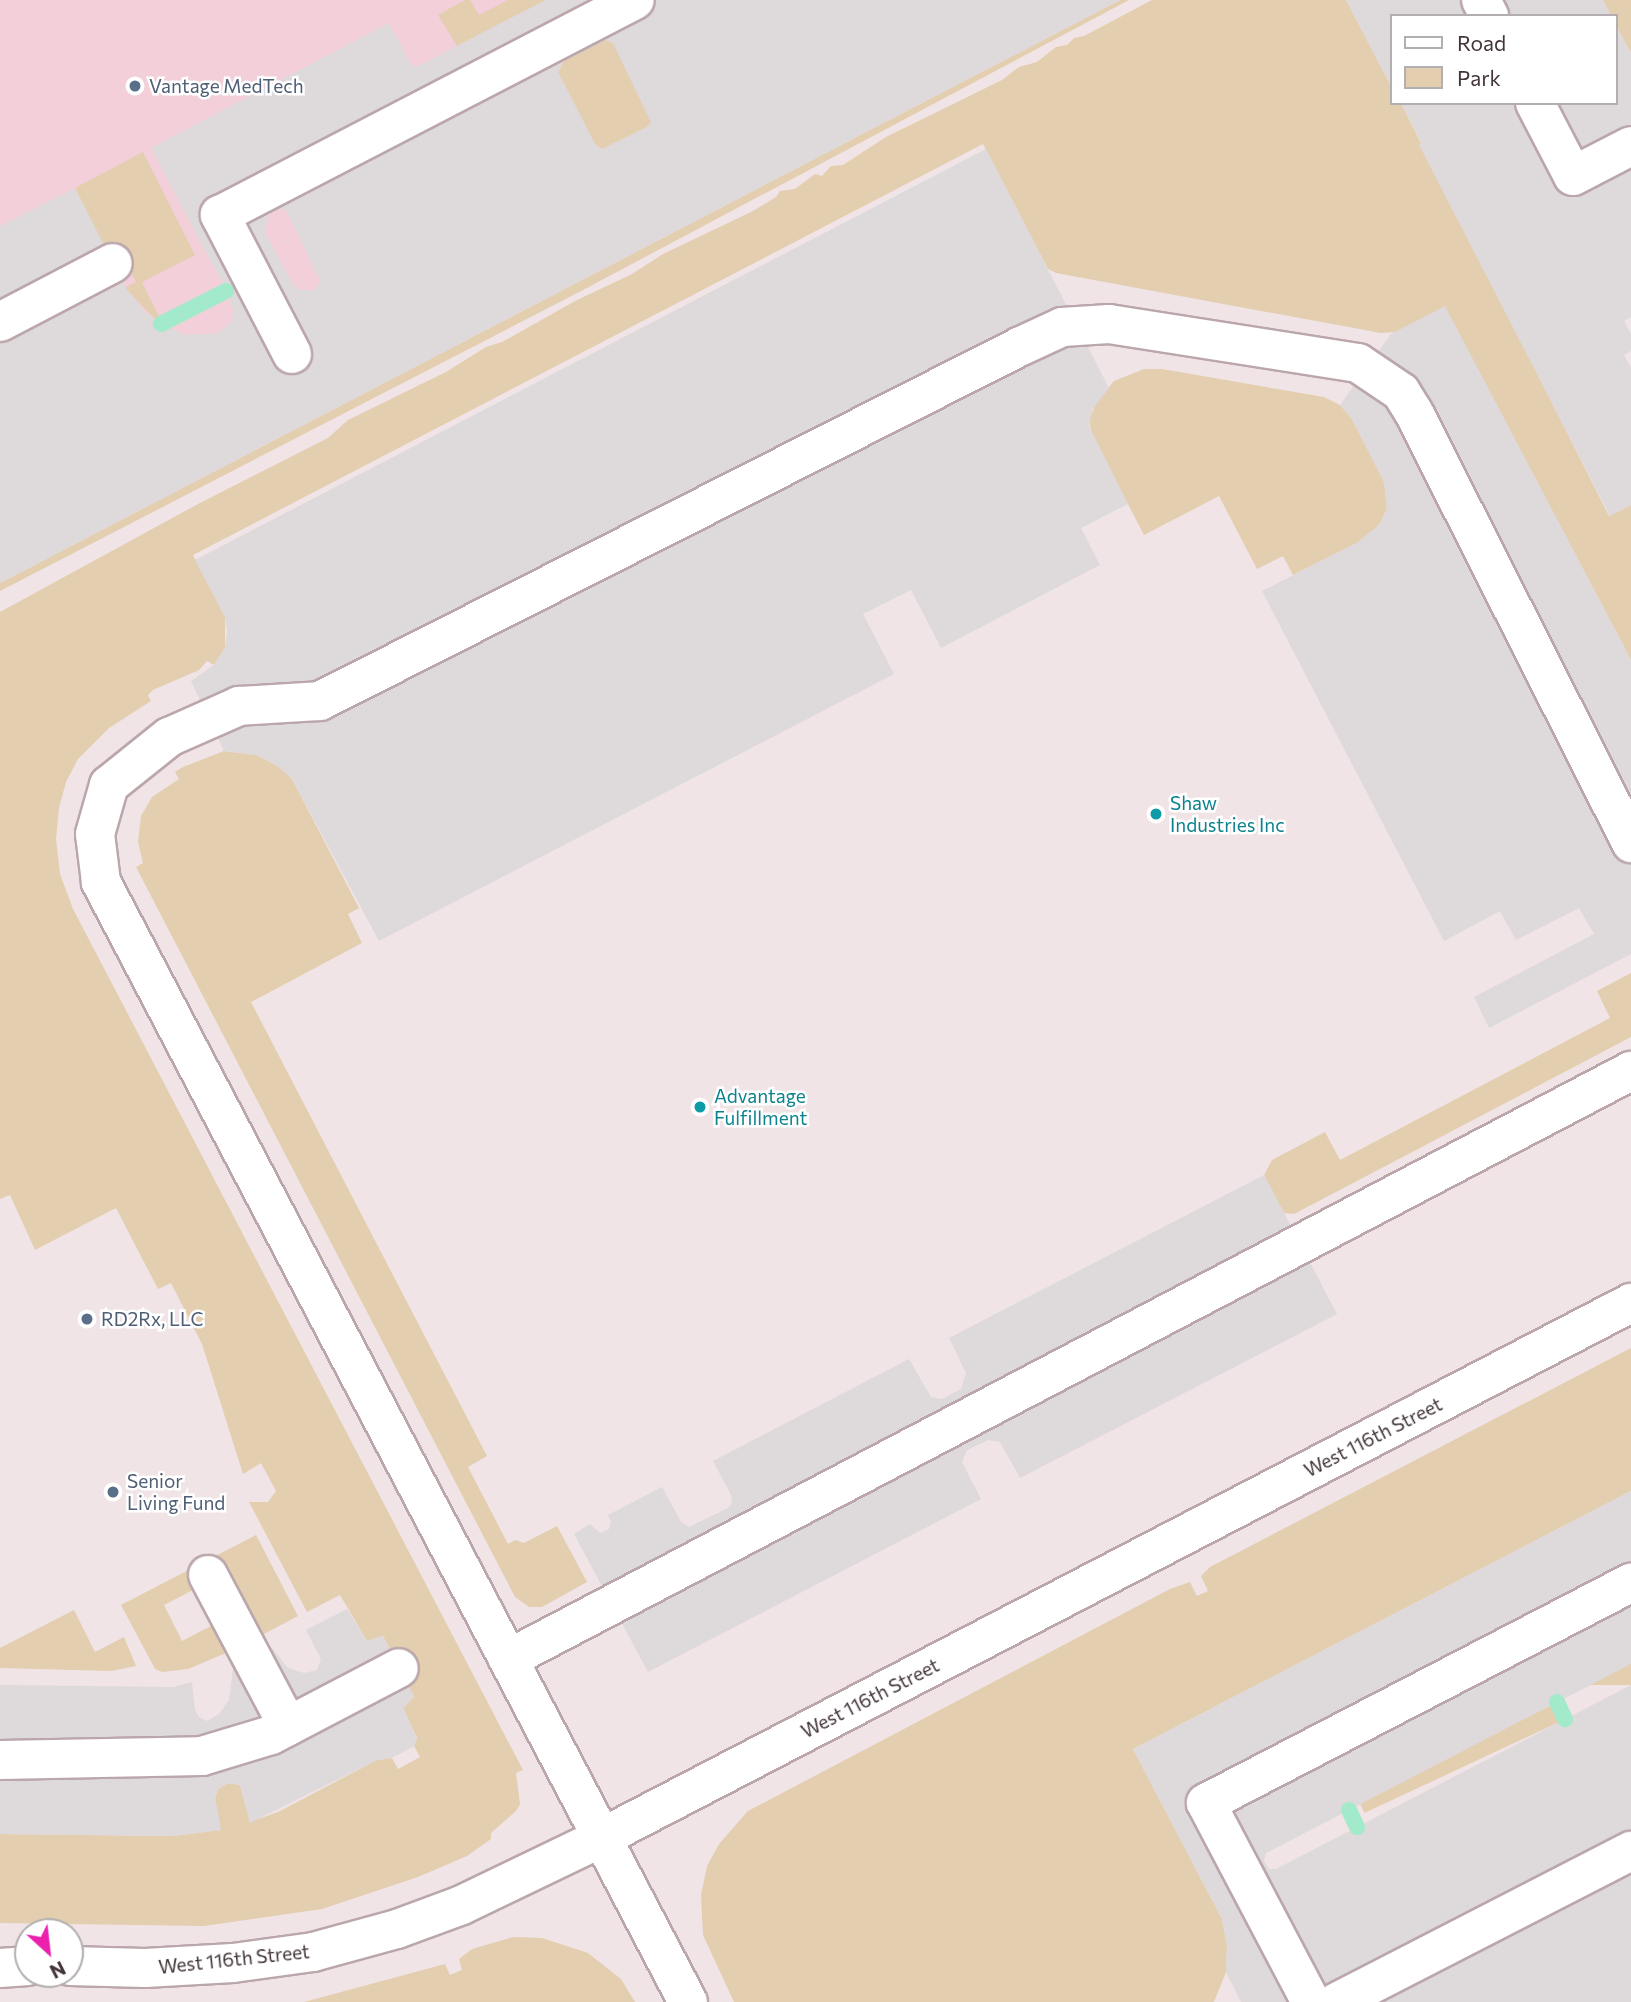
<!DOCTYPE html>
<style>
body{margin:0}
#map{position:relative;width:1631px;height:2002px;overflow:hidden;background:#f0e4e6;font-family:Commissioner,sans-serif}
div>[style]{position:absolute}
.commercial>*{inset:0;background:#f2cfd9}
.green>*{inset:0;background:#e3ceaf;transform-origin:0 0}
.parking>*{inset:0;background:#ded9da}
.stream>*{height:16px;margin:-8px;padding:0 8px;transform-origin:8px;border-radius:8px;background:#a3eacb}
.roads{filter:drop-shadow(2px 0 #bba7ab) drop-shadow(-2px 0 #bba7ab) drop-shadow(0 2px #bba7ab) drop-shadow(0 -2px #bba7ab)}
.minor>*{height:38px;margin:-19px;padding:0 19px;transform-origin:19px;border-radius:19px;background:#fff}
.dots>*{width:19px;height:19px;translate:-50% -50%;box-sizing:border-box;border:4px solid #fff;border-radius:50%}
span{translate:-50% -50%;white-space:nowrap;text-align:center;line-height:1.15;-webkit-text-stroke:5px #fff;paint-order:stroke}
.service-label{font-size:19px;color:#4e5e75}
.left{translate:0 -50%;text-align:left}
.culture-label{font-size:19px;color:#0d838f}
.street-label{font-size:19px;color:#423437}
.legend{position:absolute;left:1390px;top:14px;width:228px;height:91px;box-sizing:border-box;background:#fff;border:2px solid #b3aeaf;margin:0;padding:9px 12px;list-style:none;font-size:21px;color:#423437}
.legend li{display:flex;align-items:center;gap:14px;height:35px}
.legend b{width:35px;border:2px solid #b3aeaf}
.north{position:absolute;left:14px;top:1918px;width:70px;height:70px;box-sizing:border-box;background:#fff;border:2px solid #b3aeaf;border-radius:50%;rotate:153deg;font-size:19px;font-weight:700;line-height:28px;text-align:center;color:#423437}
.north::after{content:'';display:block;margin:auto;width:24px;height:32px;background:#eb20ad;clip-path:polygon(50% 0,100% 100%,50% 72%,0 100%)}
</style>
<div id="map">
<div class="commercial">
<div style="clip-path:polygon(0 0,1104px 0,0 569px)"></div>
</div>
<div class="green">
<div style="clip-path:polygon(465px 0,470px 0,479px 15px,508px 0,546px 0,457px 46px,438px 15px)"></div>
<div style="clip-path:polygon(1120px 0,1129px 0,583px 290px,0 591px,0 583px)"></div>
<div style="clip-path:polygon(1152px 0,1346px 0,1391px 86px,1391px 103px,1401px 103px,1609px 516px,1631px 505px,1631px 660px,1445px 307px,1396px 332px,1381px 333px,1056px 273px,1048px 269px,983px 144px,193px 555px,225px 617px,225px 648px,214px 665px,207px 661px,199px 670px,153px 690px,148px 695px,151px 701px,109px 728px,78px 759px,66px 782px,59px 808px,56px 839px,60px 874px,73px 909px,523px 1770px,516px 1773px,520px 1804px,516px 1811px,491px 1833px,491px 1839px,467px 1856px,418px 1877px,322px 1909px,204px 1926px,0 1923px,0 1834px,173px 1836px,220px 1830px,215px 1798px,218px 1789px,228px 1783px,240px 1785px,250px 1822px,278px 1812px,377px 1760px,392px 1758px,398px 1769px,420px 1757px,414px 1746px,417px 1738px,403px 1708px,414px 1697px,383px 1636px,367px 1641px,340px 1595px,307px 1612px,249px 1502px,268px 1502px,276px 1491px,261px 1463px,243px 1474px,202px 1344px,171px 1283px,158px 1289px,116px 1208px,35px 1250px,10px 1195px,0 1199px,0 612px,198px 504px,328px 438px,348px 420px,446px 372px,486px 347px,502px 342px,577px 300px,632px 274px,663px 254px,751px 212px,776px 197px,780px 191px,795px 189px,815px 174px,822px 176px,831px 166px,843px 165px,886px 137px,1002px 80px,1019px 67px,1037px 62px,1056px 47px,1067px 45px,1074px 38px,1084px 36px)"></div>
<div style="clip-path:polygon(1603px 0,1631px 0,1631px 53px,1615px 24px,1615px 16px,1611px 16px)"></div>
<div style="clip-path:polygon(605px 40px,613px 43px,651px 122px,647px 127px,602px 149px,595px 144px,558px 72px,564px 61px)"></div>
<div style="clip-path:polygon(143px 152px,195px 255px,142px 282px,160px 319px,158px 322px,127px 290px,126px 287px,136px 282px,126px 263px,115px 268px,75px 188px)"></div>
<div style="clip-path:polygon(1144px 369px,1162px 369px,1324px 397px,1340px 405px,1352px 419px,1384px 482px,1387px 509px,1379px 525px,1357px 543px,1293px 575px,1283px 556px,1257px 569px,1219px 496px,1144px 535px,1092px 435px,1089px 420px,1096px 403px,1114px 381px)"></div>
<div style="clip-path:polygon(224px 751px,257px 755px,279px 767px,292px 779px,359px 908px,348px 914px,362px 943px,251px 1002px,487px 1456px,468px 1467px,508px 1544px,515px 1540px,524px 1543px,557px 1526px,587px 1582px,542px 1607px,529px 1607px,515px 1597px,136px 867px,143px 863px,138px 842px,141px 816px,152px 797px,179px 779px,175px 772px,183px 767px)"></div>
<div style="clip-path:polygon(1631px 973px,1631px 1037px,1294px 1214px,1284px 1213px,1264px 1175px,1272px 1160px,1325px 1132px,1340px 1160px,1610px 1018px,1597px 991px)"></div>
<div style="clip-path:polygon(1631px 1348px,1631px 1491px,1133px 1749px,1222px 1919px,1227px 1946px,1226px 1972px,1214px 2002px,734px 2002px,703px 1935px,701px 1895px,707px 1866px,719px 1844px,748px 1811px,1170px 1589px,1190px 1582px,1197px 1596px,1208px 1591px,1201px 1576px,1210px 1567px)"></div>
<div style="clip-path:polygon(256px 1535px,298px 1616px,260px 1636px,223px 1567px,190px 1584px,193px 1590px,164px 1605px,182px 1641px,211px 1626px,226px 1653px,188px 1669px,162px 1672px,155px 1669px,121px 1605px)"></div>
<div style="clip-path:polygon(74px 1610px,95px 1652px,124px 1637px,136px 1666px,111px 1671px,0 1668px,0 1648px)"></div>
<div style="left:1631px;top:1664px;width:21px;height:80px;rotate:90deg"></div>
<div style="left:1553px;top:1704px;width:19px;height:217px;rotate:65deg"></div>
<div style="clip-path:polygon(513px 1937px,542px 1938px,588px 1953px,621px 1979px,635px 2002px,304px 2002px,445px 1964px,450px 1975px,462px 1970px,459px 1959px,472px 1949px)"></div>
</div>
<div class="parking">
<div style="clip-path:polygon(evenodd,546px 0,1120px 0,0 583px,0 226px,75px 188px,127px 290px,144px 311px,161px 324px,185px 335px,217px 333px,232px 322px,233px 310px,229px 296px,151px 148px,389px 23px,410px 63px,416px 67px,546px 0,605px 40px,613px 43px,651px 122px,647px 127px,602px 149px,595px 144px,558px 72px,564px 61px,605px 40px,546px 0,279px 207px,287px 212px,320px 281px,315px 290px,301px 290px,293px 285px,265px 232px,268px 215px,279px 207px)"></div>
<div style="clip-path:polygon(1346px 0,1603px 0,1611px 16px,1391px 16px,1391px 86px)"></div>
<div style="clip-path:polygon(1615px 24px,1631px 53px,1631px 317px,1624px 321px,1631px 334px,1631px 351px,1624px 355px,1631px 368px,1631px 505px,1610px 516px,1419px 145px,1422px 143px,1401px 103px,1615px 103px)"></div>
<div style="clip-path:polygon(986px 149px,1109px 388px,1092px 410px,1089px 426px,1128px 504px,1081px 528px,1100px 565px,941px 648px,911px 590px,863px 614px,894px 674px,379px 941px,292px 779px,279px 767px,257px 755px,224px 751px,191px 681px,214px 665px,225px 648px,227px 631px,225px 617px,195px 560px)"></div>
<div style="clip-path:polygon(1445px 306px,1631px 660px,1631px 954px,1489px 1028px,1474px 997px,1594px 934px,1579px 908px,1516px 940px,1500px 911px,1444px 941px,1262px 591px,1357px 543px,1379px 525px,1387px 509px,1384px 482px,1352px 419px,1340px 405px,1391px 334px)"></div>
<div style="clip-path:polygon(1264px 1175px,1337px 1314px,1020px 1478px,1000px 1442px,988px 1440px,967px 1450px,962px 1462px,981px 1499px,648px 1672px,574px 1534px,590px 1524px,600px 1533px,609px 1529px,611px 1522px,608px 1515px,662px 1487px,681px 1522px,689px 1527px,728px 1508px,732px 1503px,731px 1495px,713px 1461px,909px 1359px,931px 1397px,942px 1399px,961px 1389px,966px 1373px,949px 1338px)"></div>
<div style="clip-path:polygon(1631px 1491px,1631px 1664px,1266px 1853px,1264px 1861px,1269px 1869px,1276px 1869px,1631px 1685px,1631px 2002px,1241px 2002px,1226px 1972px,1227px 1946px,1222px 1919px,1133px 1749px)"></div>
<div style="clip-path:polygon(347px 1609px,367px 1641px,383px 1636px,414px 1697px,403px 1708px,417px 1739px,414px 1746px,392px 1758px,377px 1760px,250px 1823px,240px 1785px,229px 1783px,218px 1789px,215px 1797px,221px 1830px,173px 1836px,0 1834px,0 1685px,173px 1687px,192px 1682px,195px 1710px,199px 1717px,207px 1721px,219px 1714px,229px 1700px,233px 1669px,272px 1648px,288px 1668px,304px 1673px,317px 1670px,321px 1659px,306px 1630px)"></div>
</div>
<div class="stream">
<div style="left:161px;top:324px;width:73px;rotate:-26.9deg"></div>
<div style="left:1557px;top:1702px;width:19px;rotate:65deg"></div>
<div style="left:1349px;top:1810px;width:19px;rotate:65deg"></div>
</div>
<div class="roads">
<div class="minor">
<div style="left:1481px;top:0;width:18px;rotate:63deg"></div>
<div style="left:1535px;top:103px;width:82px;rotate:62.5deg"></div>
<div style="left:1573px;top:176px;width:65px;rotate:-27.3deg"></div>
<div style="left:0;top:322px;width:127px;rotate:-27.6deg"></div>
<div style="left:292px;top:354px;width:157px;rotate:-117.4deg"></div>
<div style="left:220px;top:215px;width:467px;rotate:-27.4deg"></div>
<div style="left:208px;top:1575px;width:171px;rotate:62.1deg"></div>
<div style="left:508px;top:1659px;width:1268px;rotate:-27.64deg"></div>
<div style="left:0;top:1760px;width:202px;rotate:-1.1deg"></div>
<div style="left:202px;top:1756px;width:72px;rotate:-16.9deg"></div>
<div style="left:271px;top:1735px;width:144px;rotate:-27.6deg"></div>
<div style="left:70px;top:1966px;width:75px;rotate:1.5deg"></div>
<div style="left:145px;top:1968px;width:88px;rotate:-3.3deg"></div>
<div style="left:233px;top:1963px;width:81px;rotate:-7.8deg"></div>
<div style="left:313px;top:1952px;width:87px;rotate:-15.3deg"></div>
<div style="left:397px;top:1929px;width:69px;rotate:-20.3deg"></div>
<div style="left:462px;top:1905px;width:154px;rotate:-25.7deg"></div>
<div style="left:601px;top:1838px;width:1161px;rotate:-27.45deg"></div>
<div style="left:0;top:1968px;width:28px;rotate:-4deg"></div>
<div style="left:688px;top:2002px;width:1265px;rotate:-117.66deg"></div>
<div style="left:101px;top:882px;width:48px;rotate:-97.1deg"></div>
<div style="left:95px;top:834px;width:51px;rotate:-74.1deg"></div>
<div style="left:109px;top:785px;width:77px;rotate:-38.7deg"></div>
<div style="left:169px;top:737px;width:77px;rotate:-23.9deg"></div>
<div style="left:239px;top:706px;width:81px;rotate:-3.5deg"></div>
<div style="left:320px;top:701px;width:784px;rotate:-26.86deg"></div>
<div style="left:1019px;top:347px;width:47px;rotate:-24.9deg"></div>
<div style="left:1062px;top:327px;width:47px;rotate:-3.7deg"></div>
<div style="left:1109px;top:324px;width:252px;rotate:8.9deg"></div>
<div style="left:1358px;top:363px;width:52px;rotate:34deg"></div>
<div style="left:1401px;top:392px;width:25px;rotate:58deg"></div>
<div style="left:1414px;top:413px;width:482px;rotate:63.2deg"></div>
<div style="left:1311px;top:2002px;width:225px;rotate:-117.8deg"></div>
<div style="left:1206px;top:1803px;width:479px;rotate:-27.4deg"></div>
<div style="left:1337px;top:2002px;width:331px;rotate:-27.2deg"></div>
</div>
</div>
<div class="dots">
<div style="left:135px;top:86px;background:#5c6f8a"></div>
<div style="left:1156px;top:814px;background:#0f9aa8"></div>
<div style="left:700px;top:1107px;background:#0f9aa8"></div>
<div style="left:87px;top:1319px;background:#5c6f8a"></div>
<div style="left:113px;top:1492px;background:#5c6f8a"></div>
</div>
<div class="service-label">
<span class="left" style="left:149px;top:86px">Vantage MedTech</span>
<span class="left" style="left:101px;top:1319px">RD2Rx, LLC</span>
<span class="left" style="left:127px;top:1492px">Senior<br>Living Fund</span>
</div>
<div class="culture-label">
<span class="left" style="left:1170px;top:814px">Shaw<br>Industries Inc</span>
<span class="left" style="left:714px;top:1107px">Advantage<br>Fulfillment</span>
</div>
<div class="street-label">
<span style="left:1373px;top:1437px;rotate:-27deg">West 116th Street</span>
<span style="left:870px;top:1698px;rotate:-27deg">West 116th Street</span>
<span style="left:234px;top:1959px;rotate:-6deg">West 116th Street</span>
</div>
<ul class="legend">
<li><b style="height:9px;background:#fff"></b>Road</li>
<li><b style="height:19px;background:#e3ceaf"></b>Park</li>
</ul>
<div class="north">N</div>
</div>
